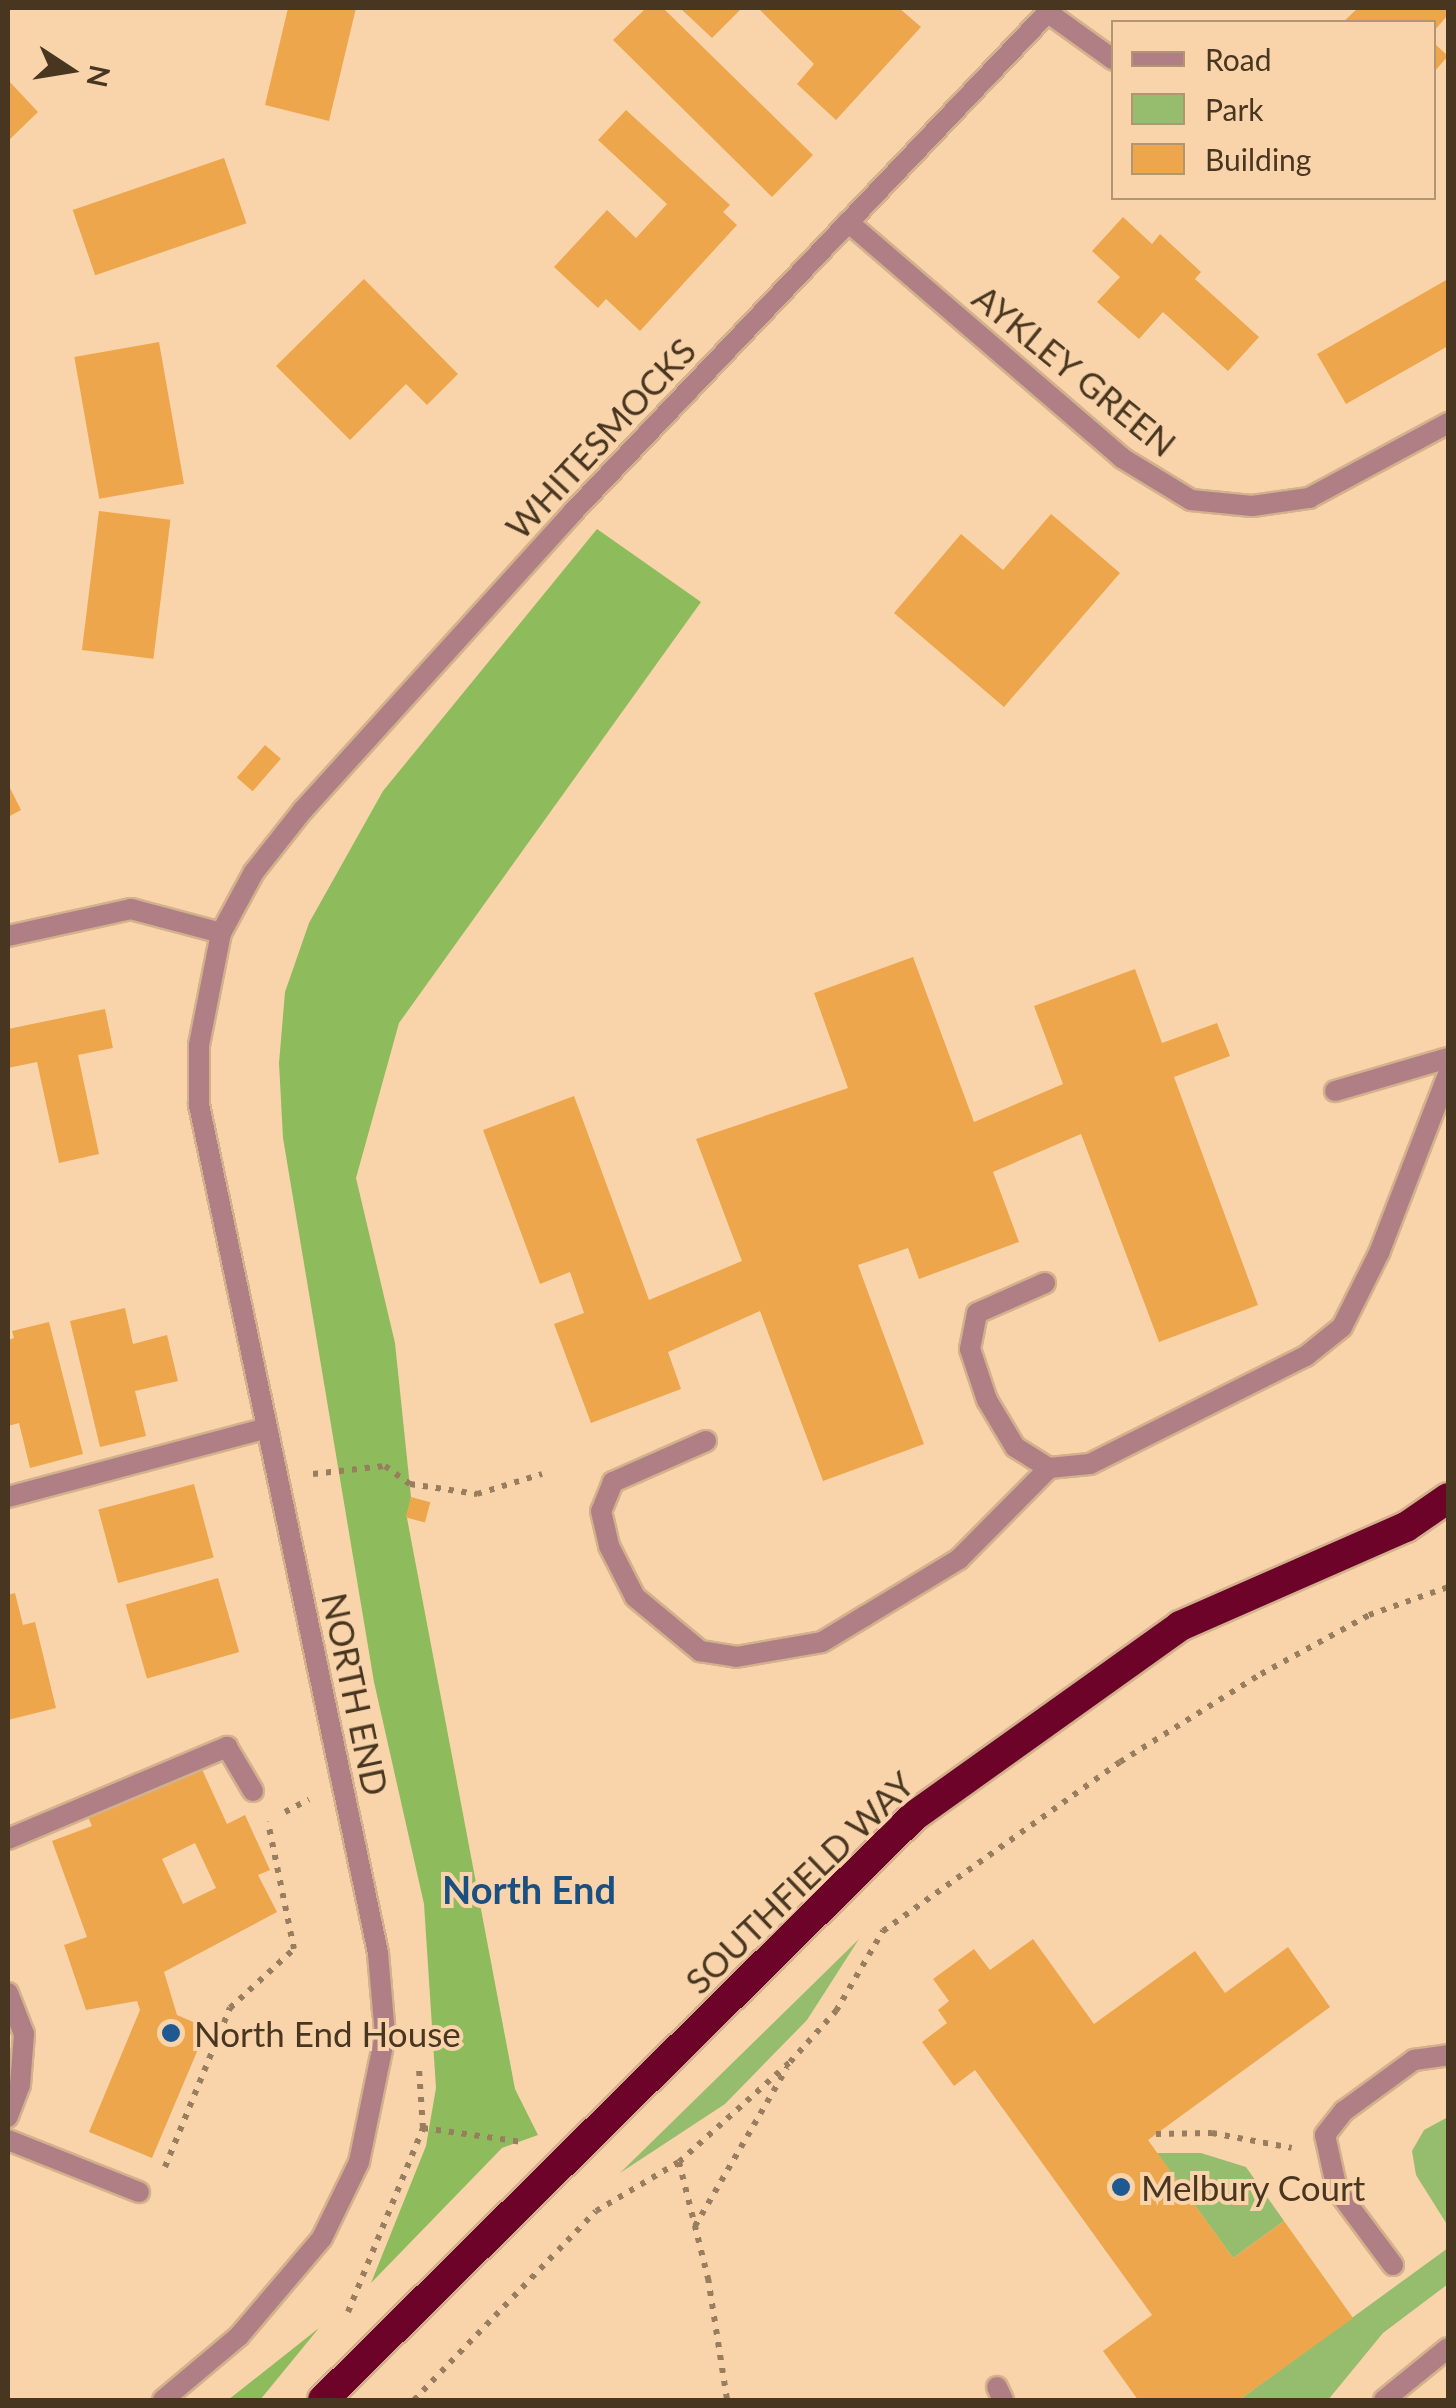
<!DOCTYPE html>
<style>
body{margin:0}
#map{position:relative;width:1456px;height:2408px;overflow:hidden;background:#f9d4ab;font-family:Lato,sans-serif}
div>[style]{position:absolute}
.green>*{inset:0;background:#96bd6d}
.forest>*{inset:0;background:#8ebb5b}
.building>*{inset:0;background:#eda64b;transform-origin:0 0}
.path>*{height:6px;margin-top:-3px;transform-origin:0;background:repeating-linear-gradient(90deg,#987e5f 0 5px,transparent 0 13px)}
.roads{filter:drop-shadow(2px 0 #d2b18c) drop-shadow(-2px 0 #d2b18c) drop-shadow(0 2px #d2b18c) drop-shadow(0 -2px #d2b18c)}
.lane>*{height:20px;margin:-10px;padding:0 10px;transform-origin:10px;border-radius:10px;background:#af7f85}
.street>*{height:20px;margin:-10px;padding:0 10px;transform-origin:10px;border-radius:10px;background:#af7f85}
.highway>*{height:30px;margin:-15px;padding:0 15px;transform-origin:15px;border-radius:15px;background:#6d0329}
.dots>*{width:28px;height:28px;translate:-50% -50%;box-sizing:border-box;border:5px solid #f9d4ab;border-radius:50%}
span{translate:-50% -50%;white-space:nowrap;text-align:center;line-height:1.15;-webkit-text-stroke:8px #f9d4ab;paint-order:stroke}
.street-label{font-size:35px;color:#483620}
.poi-label{font-size:35px;color:#483620}
.left{translate:0 -50%;text-align:left}
.neighbourhood-label{font-size:38px;color:#194f81;font-weight:700}
.frame{position:absolute;inset:0;border:10px solid #483620;pointer-events:none}
.legend{position:absolute;left:1111px;top:20px;width:325px;height:180px;box-sizing:border-box;background:#f9d4ab;border:2px solid #b29573;margin:0;padding:12px 18px;list-style:none;font-size:30px;color:#483620}
.legend li{display:flex;align-items:center;gap:20px;height:50px}
.legend b{width:50px;border:2px solid #b29573}
.north{position:absolute;left:20px;top:20px;width:100px;height:100px;-webkit-text-stroke:8px #f9d4ab;paint-order:stroke;rotate:102deg;font-size:28px;font-weight:700;line-height:40px;text-align:center;color:#483620}
.north::after{content:'';display:block;margin:auto;width:35px;height:45px;background:#483620;clip-path:polygon(50% 0,100% 100%,50% 72%,0 100%)}
</style>
<div id="map">
<div class="green">
<div style="clip-path:polygon(859px 1939px,807px 2020px,725px 2104px,620px 2173px)"></div>
<div style="clip-path:polygon(1448px 2117px,1448px 2226px,1416px 2175px,1412px 2151px,1424px 2130px)"></div>
<div style="clip-path:polygon(1157px 2153px,1201px 2153px,1246px 2167px,1284px 2221px,1233px 2258px)"></div>
<div style="clip-path:polygon(1448px 2248px,1448px 2284px,1383px 2333px,1328px 2400px,1239px 2400px)"></div>
</div>
<div class="forest">
<div style="clip-path:polygon(597px 529px,701px 602px,399px 1023px,356px 1178px,395px 1343px,411px 1497px,407px 1518px,515px 2089px,538px 2135px,502px 2148px,371px 2283px,426px 2146px,436px 2088px,424px 1904px,374px 1682px,283px 1138px,279px 1063px,285px 992px,309px 923px,383px 791px)"></div>
<div style="clip-path:polygon(319px 2328px,260px 2400px,228px 2400px)"></div>
</div>
<div class="building">
<div style="clip-path:polygon(288px 8px,356px 8px,329px 121px,265px 105px)"></div>
<div style="clip-path:polygon(646px 8px,663px 8px,813px 155px,772px 197px,613px 40px)"></div>
<div style="clip-path:polygon(680px 8px,742px 8px,712px 38px)"></div>
<div style="clip-path:polygon(758px 8px,899px 8px,921px 27px,836px 120px,797px 84px,814px 64px)"></div>
<div style="clip-path:polygon(1358px 8px,1448px 8px,1448px 15px,1434px 31px,1434px 22px,1343px 22px)"></div>
<div style="clip-path:polygon(1434px 43px,1448px 56px,1434px 72px)"></div>
<div style="clip-path:polygon(8px 80px,38px 112px,8px 141px)"></div>
<div style="clip-path:polygon(626px 110px,730px 205px,723px 212px,737px 225px,640px 331px,606px 299px,598px 308px,554px 267px,607px 210px,636px 238px,667px 204px,598px 140px)"></div>
<div style="left:224px;top:158px;width:69px;height:160px;rotate:71deg"></div>
<div style="clip-path:polygon(1123px 217px,1152px 244px,1160px 234px,1201px 272px,1195px 279px,1259px 337px,1228px 371px,1163px 312px,1139px 339px,1097px 302px,1120px 277px,1092px 251px)"></div>
<div style="clip-path:polygon(364px 279px,458px 374px,427px 405px,406px 384px,350px 440px,276px 366px)"></div>
<div style="clip-path:polygon(1448px 279px,1448px 346px,1346px 404px,1317px 354px)"></div>
<div style="left:159px;top:342px;width:144px;height:86px;rotate:80deg"></div>
<div style="left:99px;top:511px;width:72px;height:140px;rotate:7deg"></div>
<div style="clip-path:polygon(1051px 514px,1120px 573px,1004px 707px,894px 613px,961px 534px,1003px 570px)"></div>
<div style="left:265px;top:745px;width:21px;height:43px;rotate:41deg"></div>
<div style="clip-path:polygon(8px 784px,21px 810px,8px 817px)"></div>
<div style="clip-path:polygon(913px 957px,974px 1122px,1063px 1084px,1034px 1006px,1135px 969px,1162px 1043px,1217px 1023px,1230px 1056px,1174px 1077px,1258px 1305px,1159px 1342px,1081px 1134px,993px 1172px,1019px 1242px,919px 1279px,908px 1248px,858px 1265px,924px 1444px,823px 1481px,760px 1311px,668px 1352px,681px 1389px,591px 1423px,554px 1324px,584px 1313px,570px 1272px,540px 1284px,483px 1130px,574px 1096px,649px 1300px,742px 1261px,696px 1139px,848px 1088px,814px 993px)"></div>
<div style="clip-path:polygon(105px 1009px,113px 1048px,78px 1055px,99px 1154px,59px 1163px,37px 1062px,8px 1068px,8px 1029px)"></div>
<div style="clip-path:polygon(125px 1308px,133px 1344px,167px 1335px,178px 1381px,135px 1391px,146px 1436px,100px 1447px,70px 1321px)"></div>
<div style="clip-path:polygon(49px 1322px,83px 1454px,30px 1468px,19px 1423px,8px 1426px,8px 1340px,14px 1338px,12px 1331px)"></div>
<div style="left:194px;top:1484px;width:76px;height:99px;rotate:75deg"></div>
<div style="left:411px;top:1497px;width:20px;height:21px;rotate:15deg"></div>
<div style="left:218px;top:1578px;width:77px;height:96px;rotate:74deg"></div>
<div style="clip-path:polygon(15px 1593px,23px 1625px,35px 1622px,56px 1708px,8px 1720px,8px 1595px)"></div>
<div style="clip-path:polygon(evenodd,200px 1765px,227px 1824px,245px 1815px,270px 1870px,258px 1875px,277px 1912px,164px 1972px,177px 2015px,207px 2028px,152px 2158px,89px 2132px,140px 2010px,137px 2001px,86px 2010px,64px 1945px,87px 1937px,52px 1841px,92px 1826px,88px 1817px,200px 1765px,195px 1843px,216px 1888px,183px 1904px,162px 1859px,195px 1843px)"></div>
<div style="clip-path:polygon(1033px 1939px,1094px 2024px,1195px 1951px,1225px 1993px,1288px 1947px,1330px 2007px,1148px 2140px,1233px 2258px,1284px 2221px,1353px 2318px,1239px 2400px,1138px 2400px,1103px 2351px,1152px 2315px,975px 2070px,954px 2086px,922px 2042px,947px 2023px,938px 2010px,949px 2001px,933px 1979px,974px 1949px,990px 1970px)"></div>
</div>
<div class="path">
<div style="left:313px;top:1474px;width:72px;rotate:-6.3deg"></div>
<div style="left:385px;top:1466px;width:31px;rotate:36deg"></div>
<div style="left:410px;top:1484px;width:68px;rotate:8.5deg"></div>
<div style="left:477px;top:1494px;width:68px;rotate:-17.1deg"></div>
<div style="left:285px;top:1812px;width:27px;rotate:-28deg"></div>
<div style="left:423px;top:2128px;width:100px;rotate:8deg"></div>
<div style="left:1156px;top:2134px;width:56px;rotate:-1deg"></div>
<div style="left:1212px;top:2133px;width:81px;rotate:10.6deg"></div>
<div style="left:679px;top:2162px;width:120px;rotate:76deg"></div>
<div style="left:708px;top:2278px;width:123px;rotate:81.1deg"></div>
<div style="left:165px;top:2167px;width:172px;rotate:-67.8deg"></div>
<div style="left:230px;top:2008px;width:87px;rotate:-42.7deg"></div>
<div style="left:294px;top:1949px;width:130px;rotate:-101.6deg"></div>
<div style="left:695px;top:2226px;width:183px;rotate:-59.8deg"></div>
<div style="left:348px;top:2312px;width:199px;rotate:-67.8deg"></div>
<div style="left:423px;top:2128px;width:59px;rotate:-93.9deg"></div>
<div style="left:414px;top:2400px;width:262px;rotate:-46.1deg"></div>
<div style="left:596px;top:2211px;width:96px;rotate:-30.6deg"></div>
<div style="left:679px;top:2162px;width:149px;rotate:-42deg"></div>
<div style="left:790px;top:2062px;width:69px;rotate:-48deg"></div>
<div style="left:836px;top:2011px;width:93px;rotate:-59.6deg"></div>
<div style="left:883px;top:1931px;width:291px;rotate:-35.5deg"></div>
<div style="left:1120px;top:1762px;width:166px;rotate:-32deg"></div>
<div style="left:1261px;top:1674px;width:123px;rotate:-28.6deg"></div>
<div style="left:1369px;top:1615px;width:84px;rotate:-19.5deg"></div>
</div>
<div class="roads">
<div class="lane">
<div style="left:1047px;top:12px;width:82px;rotate:35.6deg"></div>
<div style="left:1335px;top:1091px;width:118px;rotate:-16.3deg"></div>
<div style="left:1045px;top:1283px;width:74px;rotate:156.2deg"></div>
<div style="left:977px;top:1313px;width:37px;rotate:101deg"></div>
<div style="left:970px;top:1349px;width:54px;rotate:71.6deg"></div>
<div style="left:987px;top:1400px;width:55px;rotate:59.2deg"></div>
<div style="left:1015px;top:1447px;width:40px;rotate:32deg"></div>
<div style="left:1049px;top:1468px;width:41px;rotate:-5.6deg"></div>
<div style="left:1090px;top:1464px;width:241px;rotate:-26.6deg"></div>
<div style="left:1306px;top:1356px;width:46px;rotate:-38.9deg"></div>
<div style="left:1342px;top:1327px;width:83px;rotate:-63.4deg"></div>
<div style="left:1379px;top:1253px;width:192px;rotate:-68.9deg"></div>
<div style="left:706px;top:1441px;width:102px;rotate:156.2deg"></div>
<div style="left:613px;top:1482px;width:31px;rotate:112deg"></div>
<div style="left:601px;top:1511px;width:36px;rotate:77deg"></div>
<div style="left:609px;top:1546px;width:57px;rotate:63deg"></div>
<div style="left:635px;top:1597px;width:85px;rotate:39.7deg"></div>
<div style="left:700px;top:1651px;width:36px;rotate:9deg"></div>
<div style="left:736px;top:1657px;width:87px;rotate:-9.9deg"></div>
<div style="left:822px;top:1642px;width:50px;rotate:-31.2deg"></div>
<div style="left:865px;top:1616px;width:110px;rotate:-31.2deg"></div>
<div style="left:959px;top:1559px;width:128px;rotate:-45.3deg"></div>
<div style="left:8px;top:1839px;width:238px;rotate:-22.8deg"></div>
<div style="left:227px;top:1747px;width:51px;rotate:59.4deg"></div>
<div style="left:8px;top:1993px;width:44px;rotate:68.7deg"></div>
<div style="left:24px;top:2034px;width:51px;rotate:94.5deg"></div>
<div style="left:20px;top:2085px;width:34px;rotate:111deg"></div>
<div style="left:8px;top:2140px;width:141px;rotate:21.7deg"></div>
<div style="left:1393px;top:2265px;width:94px;rotate:-126.7deg"></div>
<div style="left:1337px;top:2190px;width:56px;rotate:-102.3deg"></div>
<div style="left:1325px;top:2135px;width:31px;rotate:-52deg"></div>
<div style="left:1344px;top:2111px;width:87px;rotate:-36.1deg"></div>
<div style="left:1414px;top:2060px;width:34px;rotate:-8deg"></div>
<div style="left:997px;top:2387px;width:14px;rotate:65deg"></div>
</div>
<div class="street">
<div style="left:848px;top:222px;width:362px;rotate:40.7deg"></div>
<div style="left:1122px;top:458px;width:81px;rotate:31.3deg"></div>
<div style="left:1191px;top:500px;width:61px;rotate:5.6deg"></div>
<div style="left:1252px;top:506px;width:58px;rotate:-8deg"></div>
<div style="left:1309px;top:498px;width:158px;rotate:-28.3deg"></div>
<div style="left:8px;top:936px;width:126px;rotate:-12.4deg"></div>
<div style="left:131px;top:909px;width:93px;rotate:14.9deg"></div>
<div style="left:8px;top:1497px;width:268px;rotate:-14.9deg"></div>
<div style="left:163px;top:2400px;width:99px;rotate:-40.1deg"></div>
<div style="left:239px;top:2336px;width:128px;rotate:-49.7deg"></div>
<div style="left:322px;top:2238px;width:85px;rotate:-64deg"></div>
<div style="left:359px;top:2162px;width:130px;rotate:-78.4deg"></div>
<div style="left:385px;top:2035px;width:82px;rotate:-94.9deg"></div>
<div style="left:378px;top:1953px;width:867px;rotate:-101.92deg"></div>
<div style="left:199px;top:1105px;width:60px;rotate:-90deg"></div>
<div style="left:199px;top:1045px;width:114px;rotate:-78.9deg"></div>
<div style="left:221px;top:933px;width:69px;rotate:-61.6deg"></div>
<div style="left:254px;top:872px;width:79px;rotate:-51.7deg"></div>
<div style="left:303px;top:810px;width:402px;rotate:-47.8deg"></div>
<div style="left:573px;top:512px;width:695px;rotate:-46.46deg"></div>
<div style="left:1384px;top:2400px;width:82px;rotate:-39.1deg"></div>
</div>
<div class="highway">
<div style="left:323px;top:2400px;width:831px;rotate:-44.66deg"></div>
<div style="left:914px;top:1816px;width:327px;rotate:-35.5deg"></div>
<div style="left:1180px;top:1626px;width:247px;rotate:-23.7deg"></div>
<div style="left:1406px;top:1527px;width:51px;rotate:-34.6deg"></div>
</div>
</div>
<div class="dots">
<div style="left:171px;top:2033px;background:#1e5a91"></div>
<div style="left:1121px;top:2187px;background:#1e5a91"></div>
</div>
<div class="street-label">
<span style="left:1075px;top:370px;rotate:39deg">AYKLEY GREEN</span>
<span style="left:600px;top:438px;rotate:-47deg">WHITESMOCKS</span>
<span style="left:356px;top:1694px;rotate:78deg">NORTH END</span>
<span style="left:799px;top:1882px;rotate:-44deg">SOUTHFIELD WAY</span>
</div>
<div class="poi-label">
<span class="left" style="left:194px;top:2033px">North End House</span>
<span class="left" style="left:1141px;top:2187px">Melbury Court</span>
</div>
<div class="neighbourhood-label">
<span style="left:529px;top:1890px">North End</span>
</div>
<div class="frame"></div>
<ul class="legend">
<li><b style="height:12px;background:#af7f85"></b>Road</li>
<li><b style="height:28px;background:#96bd6d"></b>Park</li>
<li><b style="height:28px;background:#eda64b"></b>Building</li>
</ul>
<div class="north">N</div>
</div>
